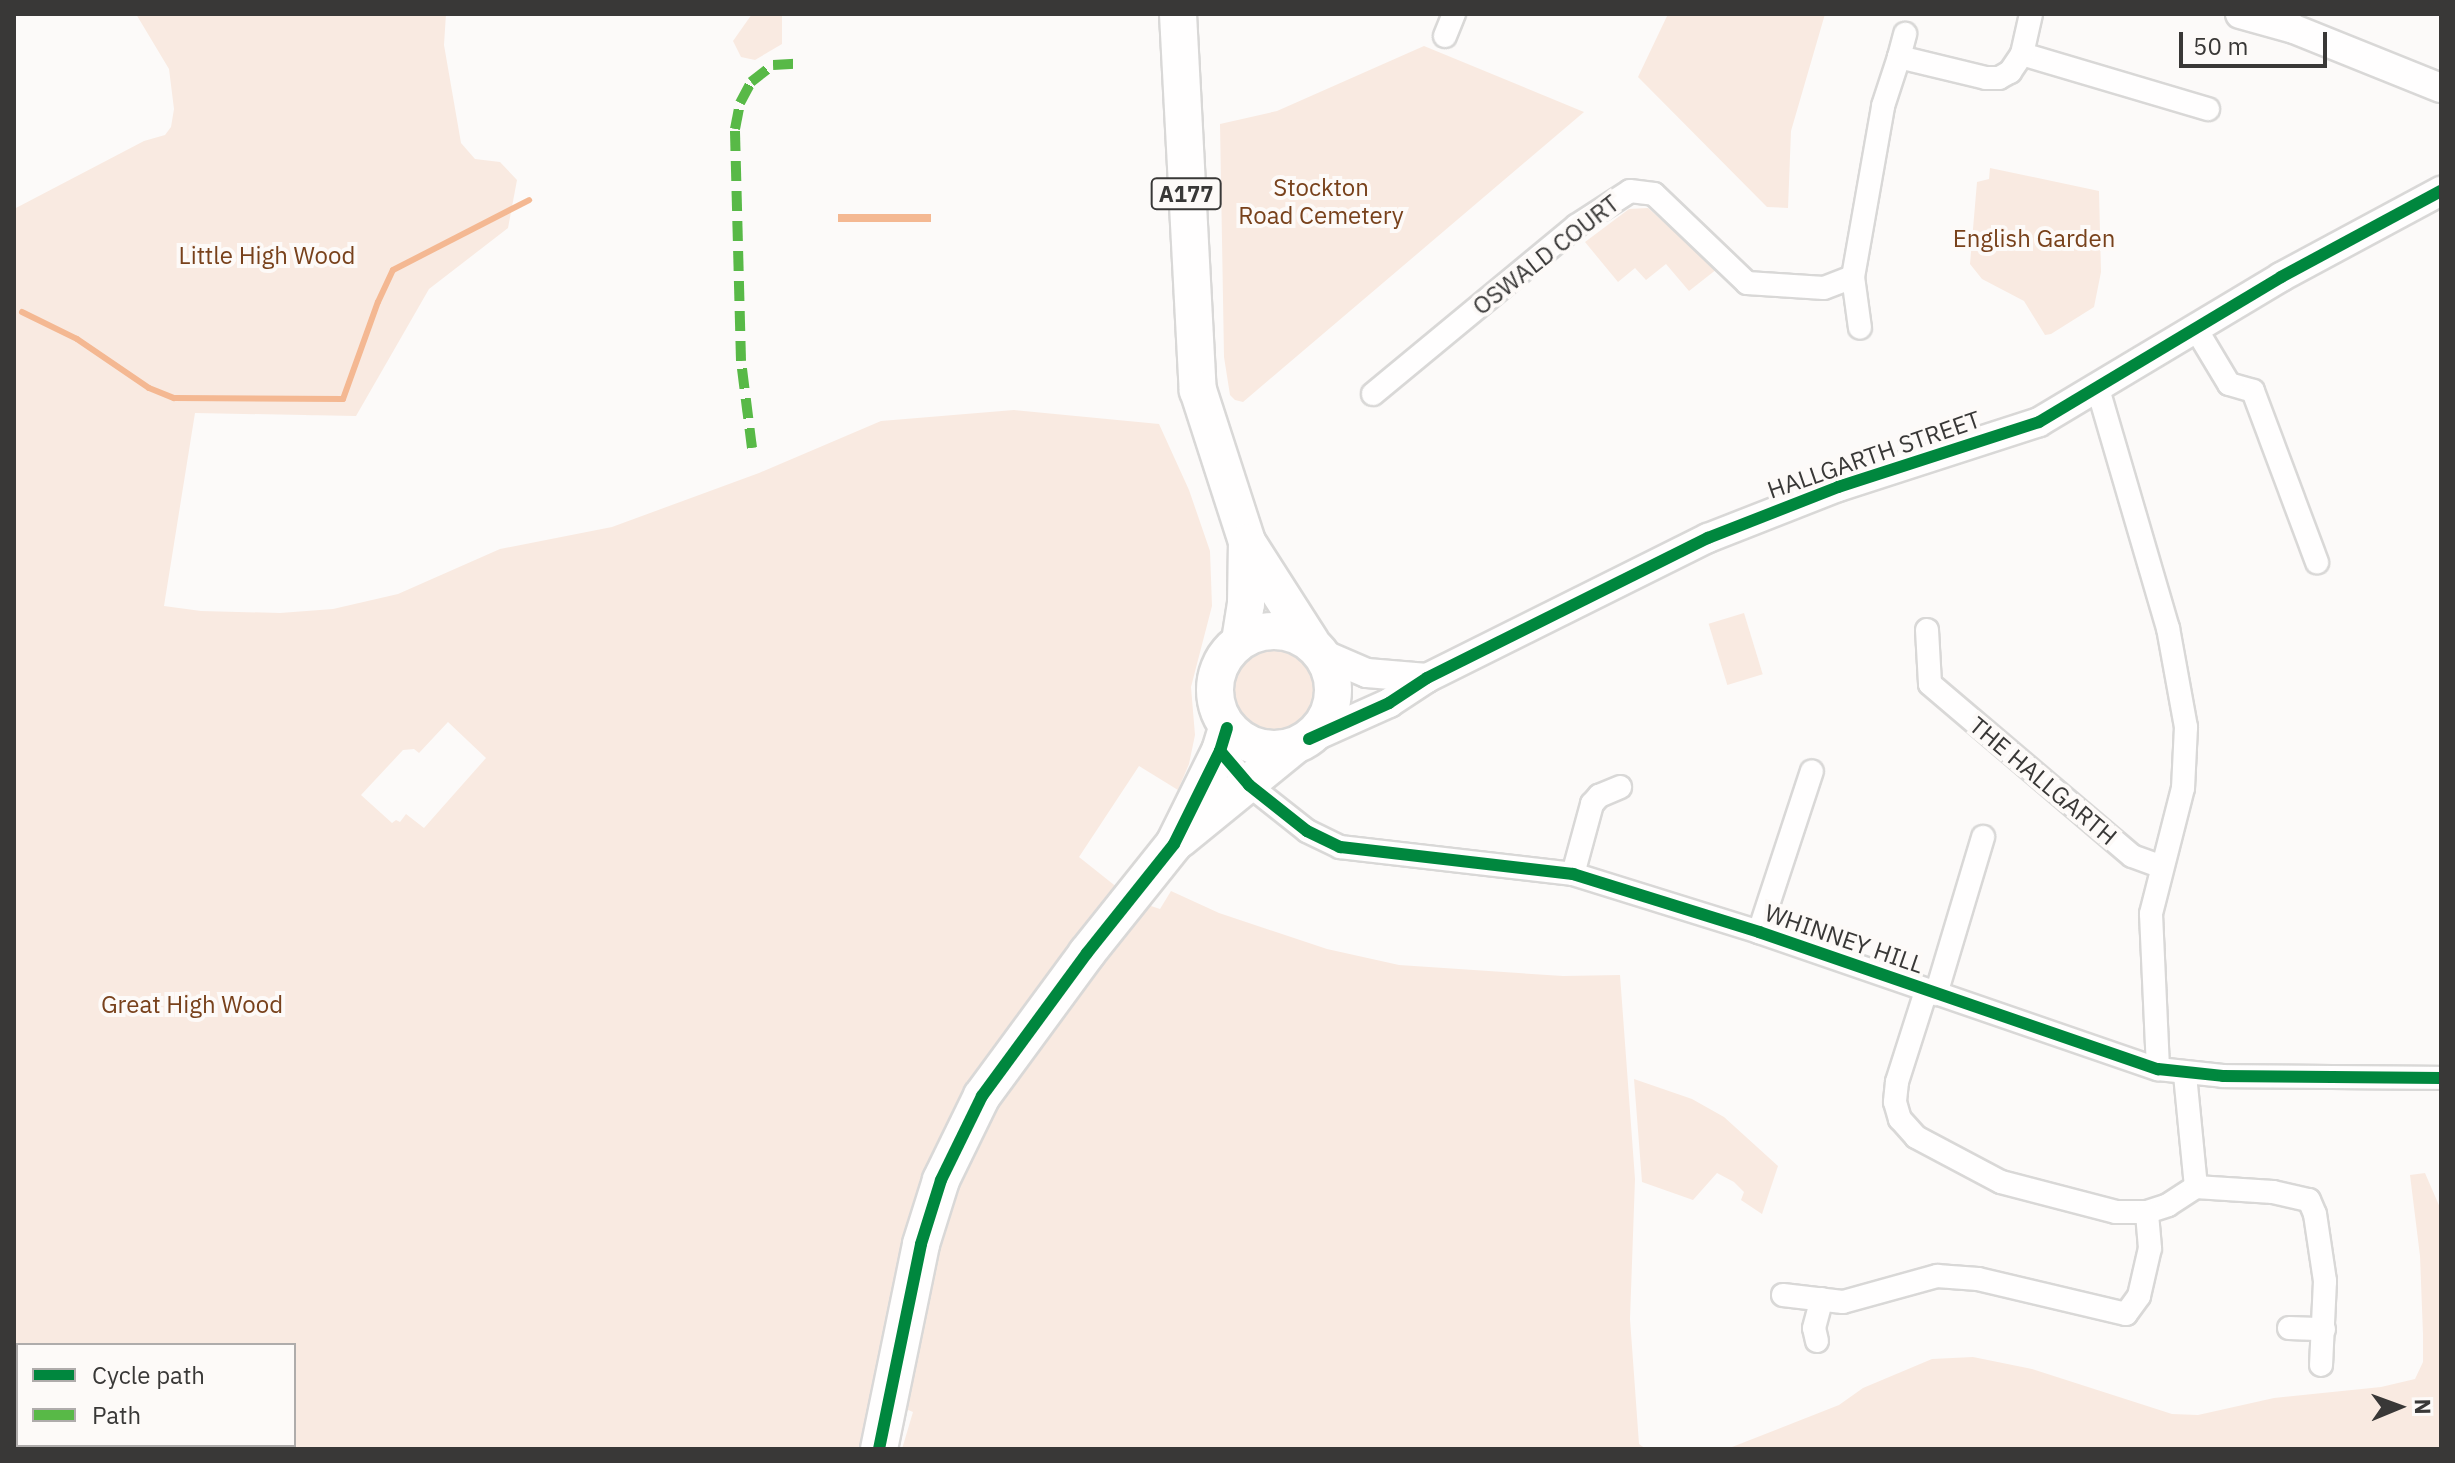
<!DOCTYPE html>
<style>
body{margin:0}
#map{position:relative;width:2455px;height:1463px;overflow:hidden;background:#fcfaf9;font-family:"IBM Plex Sans",sans-serif}
div>[style]{position:absolute}
.green>*{inset:0;background:#f9eae1;transform-origin:0 0}
.round{border-radius:50%}
.water>*{inset:0;background:#f4b892;transform-origin:0 0}
.stream>*{height:6px;margin:-3px;padding:0 3px;transform-origin:3px;border-radius:3px;background:#f4b892}
.roads{filter:drop-shadow(2px 0 #d9d8d7) drop-shadow(-2px 0 #d9d8d7) drop-shadow(0 2px #d9d8d7) drop-shadow(0 -2px #d9d8d7)}
.minor>*{height:22px;margin:-11px;padding:0 11px;transform-origin:11px;border-radius:11px;background:#fffefe}
.tertiary>*{height:28px;margin:-14px;padding:0 14px;transform-origin:14px;border-radius:14px;background:#fffefe}
.primary>*{height:36px;margin:-18px;padding:0 18px;transform-origin:18px;border-radius:18px;background:#fffefe}
.primary>.ring{margin:-18px;padding:0;box-sizing:content-box;background:none;border:36px solid #fffefe;border-radius:50%}
.quiet>*{height:10px;margin-top:-5px;transform-origin:0;background:repeating-linear-gradient(90deg,#58b947 0 20px,transparent 0 30px)}
.cycleway>*{height:12px;margin:-6px;padding:0 6px;transform-origin:6px;border-radius:6px;background:#00873e}
span{translate:-50% -50%;white-space:nowrap;text-align:center;line-height:1.15;-webkit-text-stroke:8px #fdfaf8;paint-order:stroke}
.shield-label span{padding:2px 6px;background:#fdfaf8;border:2px solid;border-radius:6px;-webkit-text-stroke-width:0}
.shield-label{font-size:22px;color:#393837;font-weight:700}
.park-label{font-size:24px;color:#78411b}
.street-label{font-size:24px;color:#393837}
.frame{position:absolute;inset:0;border:16px solid #393837;pointer-events:none}
.legend{position:absolute;left:16px;top:1343px;width:280px;height:104px;box-sizing:border-box;background:#fdfaf8;border:2px solid #afacab;margin:0;padding:10px 14px;list-style:none;font-size:24px;color:#393837}
.legend li{display:flex;align-items:center;gap:16px;height:40px}
.legend b{width:40px;border:2px solid #afacab}
.north{position:absolute;left:2359px;top:1367px;width:80px;height:80px;-webkit-text-stroke:6px #fdfaf8;paint-order:stroke;rotate:89deg;font-size:22px;font-weight:700;line-height:32px;text-align:center;color:#393837}
.north::after{content:'';display:block;margin:auto;width:28px;height:36px;background:#393837;clip-path:polygon(50% 0,100% 100%,50% 72%,0 100%)}
.scale{position:absolute;left:2179px;top:32px;width:148px;height:36px;box-sizing:border-box;border:4px solid #393837;border-top:0;padding-left:10px;font-size:24px;line-height:28px;white-space:nowrap;color:#393837;-webkit-text-stroke:6px #fdfaf8;paint-order:stroke}
</style>
<div id="map">
<div class="green">
<div style="clip-path:polygon(evenodd,136px 14px,446px 14px,444px 45px,461px 143px,475px 159px,500px 162px,517px 180px,508px 228px,429px 289px,356px 416px,195px 413px,164px 606px,201px 611px,280px 613px,333px 609px,398px 594px,500px 549px,612px 527px,759px 473px,881px 421px,1014px 410px,1159px 424px,1189px 490px,1210px 551px,1212px 606px,1191px 687px,1195px 735px,1189px 764px,1178px 790px,1139px 766px,1079px 857px,1133px 900px,1160px 909px,1171px 891px,1219px 913px,1327px 949px,1399px 965px,1563px 976px,1620px 975px,1635px 1179px,1630px 1319px,1639px 1444px,1646px 1449px,902px 1449px,913px 1412px,889px 1402px,862px 1449px,14px 1449px,14px 209px,144px 141px,165px 135px,171px 127px,174px 109px,169px 69px,136px 14px,448px 722px,486px 758px,424px 828px,406px 814px,400px 822px,396px 820px,392px 823px,361px 795px,403px 750px,414px 749px,419px 753px,448px 722px,136px 14px,18px 1345px,294px 1345px,294px 1445px,18px 1445px,18px 1345px)"></div>
<div style="clip-path:polygon(752px 14px,782px 14px,782px 44px,755px 60px,741px 57px,733px 41px)"></div>
<div style="clip-path:polygon(1668px 14px,1825px 14px,1791px 131px,1788px 208px,1767px 207px,1638px 77px)"></div>
<div style="clip-path:polygon(1424px 46px,1584px 112px,1243px 402px,1235px 400px,1230px 395px,1224px 357px,1220px 124px,1277px 111px)"></div>
<div style="clip-path:polygon(1990px 168px,2099px 191px,2101px 272px,2094px 307px,2051px 334px,2045px 335px,2024px 301px,1982px 279px,1970px 264px,1977px 182px,1989px 179px)"></div>
<div style="clip-path:polygon(1648px 208px,1717px 269px,1689px 291px,1666px 264px,1646px 280px,1635px 268px,1618px 282px,1585px 242px,1629px 209px)"></div>
<div style="left:1744px;top:613px;width:64px;height:37px;rotate:73deg"></div>
<div class="round" style="left:1228px;top:643px;width:96px;height:96px"></div>
<div style="clip-path:polygon(1634px 1079px,1692px 1099px,1724px 1117px,1778px 1166px,1762px 1214px,1741px 1200px,1744px 1192px,1734px 1182px,1717px 1173px,1693px 1200px,1642px 1182px)"></div>
<div style="clip-path:polygon(2425px 1173px,2441px 1210px,2441px 1449px,1727px 1449px,1839px 1405px,1863px 1388px,1932px 1359px,1973px 1357px,2032px 1369px,2172px 1414px,2198px 1415px,2274px 1398px,2381px 1387px,2415px 1379px,2423px 1362px,2423px 1334px,2420px 1256px,2410px 1175px)"></div>
</div>
<div class="water">
<div style="left:931px;top:214px;width:8px;height:93px;rotate:90deg"></div>
</div>
<div class="stream">
<div style="left:22px;top:312px;width:61px;rotate:26.1deg"></div>
<div style="left:77px;top:339px;width:87px;rotate:34.2deg"></div>
<div style="left:149px;top:388px;width:27px;rotate:22deg"></div>
<div style="left:174px;top:398px;width:169px;rotate:0.3deg"></div>
<div style="left:343px;top:399px;width:103px;rotate:-70.2deg"></div>
<div style="left:378px;top:302px;width:35px;rotate:-65deg"></div>
<div style="left:393px;top:270px;width:153px;rotate:-27.2deg"></div>
</div>
<div class="roads">
<div class="minor">
<div style="left:1445px;top:36px;width:24px;rotate:-68deg"></div>
<div style="left:2022px;top:54px;width:194px;rotate:16.5deg"></div>
<div style="left:1899px;top:57px;width:24px;rotate:-75deg"></div>
<div style="left:1853px;top:277px;width:51px;rotate:82.2deg"></div>
<div style="left:2196px;top:329px;width:64px;rotate:59deg"></div>
<div style="left:2229px;top:384px;width:25px;rotate:16deg"></div>
<div style="left:2253px;top:391px;width:183px;rotate:69.5deg"></div>
<div style="left:2098px;top:389px;width:249px;rotate:73.7deg"></div>
<div style="left:2168px;top:628px;width:101px;rotate:79.7deg"></div>
<div style="left:2186px;top:727px;width:61px;rotate:92.8deg"></div>
<div style="left:2183px;top:788px;width:130px;rotate:104.3deg"></div>
<div style="left:2151px;top:914px;width:155px;rotate:87.4deg"></div>
<div style="left:1373px;top:394px;width:264px;rotate:-39.6deg"></div>
<div style="left:1576px;top:226px;width:64px;rotate:-32.9deg"></div>
<div style="left:1630px;top:191px;width:24px;rotate:7deg"></div>
<div style="left:1654px;top:194px;width:129px;rotate:43.7deg"></div>
<div style="left:1747px;top:283px;width:77px;rotate:3.7deg"></div>
<div style="left:1824px;top:288px;width:31px;rotate:-21deg"></div>
<div style="left:1853px;top:277px;width:174px;rotate:-80deg"></div>
<div style="left:1883px;top:106px;width:52px;rotate:-71.9deg"></div>
<div style="left:1899px;top:57px;width:89px;rotate:13.6deg"></div>
<div style="left:1986px;top:78px;width:13px"></div>
<div style="left:1999px;top:78px;width:13px;rotate:-29deg"></div>
<div style="left:2010px;top:72px;width:22px;rotate:-56deg"></div>
<div style="left:2022px;top:54px;width:41px;rotate:-77.3deg"></div>
<div style="left:1927px;top:630px;width:54px;rotate:86.8deg"></div>
<div style="left:1930px;top:684px;width:265px;rotate:40.4deg"></div>
<div style="left:2132px;top:856px;width:32px;rotate:20deg"></div>
<div style="left:1220px;top:751px;width:45px;rotate:49.5deg"></div>
<div style="left:1249px;top:785px;width:74px;rotate:38.4deg"></div>
<div style="left:1307px;top:831px;width:37px;rotate:26deg"></div>
<div style="left:1340px;top:847px;width:235px;rotate:6.6deg"></div>
<div style="left:1573px;top:874px;width:195px;rotate:17.3deg"></div>
<div style="left:1759px;top:932px;width:422px;rotate:19deg"></div>
<div style="left:2158px;top:1069px;width:65px;rotate:6.1deg"></div>
<div style="left:2223px;top:1076px;width:218px;rotate:0.5deg"></div>
<div style="left:1573px;top:874px;width:73px;rotate:-74.8deg"></div>
<div style="left:1592px;top:804px;width:11px;rotate:-49deg"></div>
<div style="left:1599px;top:796px;width:23px;rotate:-23deg"></div>
<div style="left:1759px;top:932px;width:169px;rotate:-71.8deg"></div>
<div style="left:1926px;top:991px;width:96px;rotate:107.7deg"></div>
<div style="left:1897px;top:1082px;width:20px;rotate:96deg"></div>
<div style="left:1895px;top:1102px;width:18px;rotate:74deg"></div>
<div style="left:1900px;top:1119px;width:24px;rotate:48deg"></div>
<div style="left:1916px;top:1137px;width:96px;rotate:27.9deg"></div>
<div style="left:2001px;top:1182px;width:119px;rotate:14.6deg"></div>
<div style="left:2116px;top:1212px;width:31px"></div>
<div style="left:2147px;top:1212px;width:22px;rotate:-18deg"></div>
<div style="left:2168px;top:1205px;width:33px;rotate:-33deg"></div>
<div style="left:2196px;top:1187px;width:113px;rotate:-95.6deg"></div>
<div style="left:1936px;top:994px;width:164px;rotate:-73.3deg"></div>
<div style="left:2196px;top:1187px;width:77px;rotate:3.7deg"></div>
<div style="left:2273px;top:1192px;width:37px;rotate:13deg"></div>
<div style="left:2309px;top:1200px;width:15px;rotate:67deg"></div>
<div style="left:2315px;top:1214px;width:68px;rotate:81.5deg"></div>
<div style="left:2325px;top:1281px;width:84px;rotate:92.7deg"></div>
<div style="left:1783px;top:1295px;width:60px;rotate:6.7deg"></div>
<div style="left:1843px;top:1302px;width:98px;rotate:-15.5deg"></div>
<div style="left:1937px;top:1276px;width:41px;rotate:4.2deg"></div>
<div style="left:1978px;top:1279px;width:152px;rotate:13.3deg"></div>
<div style="left:2126px;top:1314px;width:22px;rotate:-54deg"></div>
<div style="left:2139px;top:1296px;width:49px;rotate:-77.1deg"></div>
<div style="left:2150px;top:1248px;width:36px;rotate:-95deg"></div>
<div style="left:2289px;top:1328px;width:35px;rotate:2deg"></div>
<div style="left:1817px;top:1341px;width:13px;rotate:-103deg"></div>
<div style="left:1814px;top:1328px;width:30px;rotate:-75deg"></div>
</div>
<div class="tertiary">
<div style="left:2240px;top:14px;width:56px;rotate:15.5deg"></div>
<div style="left:2294px;top:29px;width:158px;rotate:21.9deg"></div>
<div style="left:1320px;top:653px;width:51px;rotate:23.1deg"></div>
<div style="left:1367px;top:673px;width:60px;rotate:4.8deg"></div>
<div style="left:1309px;top:739px;width:88px;rotate:-24.2deg"></div>
<div style="left:1389px;top:703px;width:45px;rotate:-33.3deg"></div>
<div style="left:1427px;top:678px;width:314px;rotate:-26.5deg"></div>
<div style="left:1708px;top:538px;width:140px;rotate:-21.4deg"></div>
<div style="left:1838px;top:487px;width:211px;rotate:-17.9deg"></div>
<div style="left:2039px;top:422px;width:282px;rotate:-30.9deg"></div>
<div style="left:2281px;top:277px;width:182px;rotate:-28.3deg"></div>
</div>
<div class="primary">
<div style="left:1178px;top:14px;width:377px;rotate:87deg"></div>
<div style="left:1198px;top:390px;width:160px;rotate:72.1deg"></div>
<div style="left:1247px;top:542px;width:119px;rotate:57.4deg"></div>
<div class="ring" style="left:1215px;top:631px;width:82px;height:82px"></div>
<div style="left:1240px;top:641px;width:37px;rotate:-81deg"></div>
<div style="left:1246px;top:604px;width:62px;rotate:-89.1deg"></div>
<div style="left:1180px;top:839px;width:146px;rotate:-39.2deg"></div>
<div style="left:879px;top:1449px;width:209px;rotate:-78.4deg"></div>
<div style="left:921px;top:1244px;width:67px;rotate:-72.6deg"></div>
<div style="left:941px;top:1180px;width:93px;rotate:-64deg"></div>
<div style="left:982px;top:1096px;width:177px;rotate:-53.7deg"></div>
<div style="left:1087px;top:953px;width:139px;rotate:-51.4deg"></div>
<div style="left:1174px;top:844px;width:104px;rotate:-63.7deg"></div>
<div style="left:1220px;top:751px;width:24px;rotate:-73deg"></div>
</div>
</div>
<div class="quiet">
<div style="left:752px;top:448px;width:88px;rotate:-97.2deg"></div>
<div style="left:741px;top:361px;width:232px;rotate:-91.5deg"></div>
<div style="left:735px;top:129px;width:26px;rotate:-79deg"></div>
<div style="left:740px;top:103px;width:24px;rotate:-62deg"></div>
<div style="left:751px;top:82px;width:28px;rotate:-38deg"></div>
<div style="left:773px;top:65px;width:22px;rotate:-3deg"></div>
</div>
<div class="cycleway">
<div style="left:1309px;top:739px;width:88px;rotate:-24.2deg"></div>
<div style="left:1389px;top:703px;width:45px;rotate:-33.3deg"></div>
<div style="left:1427px;top:678px;width:314px;rotate:-26.5deg"></div>
<div style="left:1708px;top:538px;width:140px;rotate:-21.4deg"></div>
<div style="left:1838px;top:487px;width:211px;rotate:-17.9deg"></div>
<div style="left:2039px;top:422px;width:282px;rotate:-30.9deg"></div>
<div style="left:2281px;top:277px;width:182px;rotate:-28.3deg"></div>
<div style="left:1220px;top:751px;width:45px;rotate:49.5deg"></div>
<div style="left:1249px;top:785px;width:74px;rotate:38.4deg"></div>
<div style="left:1307px;top:831px;width:37px;rotate:26deg"></div>
<div style="left:1340px;top:847px;width:235px;rotate:6.6deg"></div>
<div style="left:1573px;top:874px;width:195px;rotate:17.3deg"></div>
<div style="left:1759px;top:932px;width:422px;rotate:19deg"></div>
<div style="left:2158px;top:1069px;width:65px;rotate:6.1deg"></div>
<div style="left:2223px;top:1076px;width:218px;rotate:0.5deg"></div>
<div style="left:879px;top:1449px;width:209px;rotate:-78.4deg"></div>
<div style="left:921px;top:1244px;width:67px;rotate:-72.6deg"></div>
<div style="left:941px;top:1180px;width:93px;rotate:-64deg"></div>
<div style="left:982px;top:1096px;width:177px;rotate:-53.7deg"></div>
<div style="left:1087px;top:953px;width:139px;rotate:-51.4deg"></div>
<div style="left:1174px;top:844px;width:104px;rotate:-63.7deg"></div>
<div style="left:1220px;top:751px;width:24px;rotate:-73deg"></div>
</div>
<div class="shield-label">
<span style="left:1186px;top:194px">A177</span>
</div>
<div class="park-label">
<span style="left:1321px;top:202px">Stockton<br>Road Cemetery</span>
<span style="left:2034px;top:239px">English Garden</span>
<span style="left:267px;top:256px">Little High Wood</span>
<span style="left:192px;top:1005px">Great High Wood</span>
</div>
<div class="street-label">
<span style="left:1546px;top:255px;rotate:-38deg">OSWALD COURT</span>
<span style="left:1874px;top:455px;rotate:-19deg">HALLGARTH STREET</span>
<span style="left:2043px;top:781px;rotate:40deg">THE HALLGARTH</span>
<span style="left:1844px;top:939px;rotate:19deg">WHINNEY HILL</span>
</div>
<div class="frame"></div>
<ul class="legend">
<li><b style="height:10px;background:#00873e"></b>Cycle path</li>
<li><b style="height:10px;background:#58b947"></b>Path</li>
</ul>
<div class="north">N</div>
<div class="scale">50 m</div>
</div>
